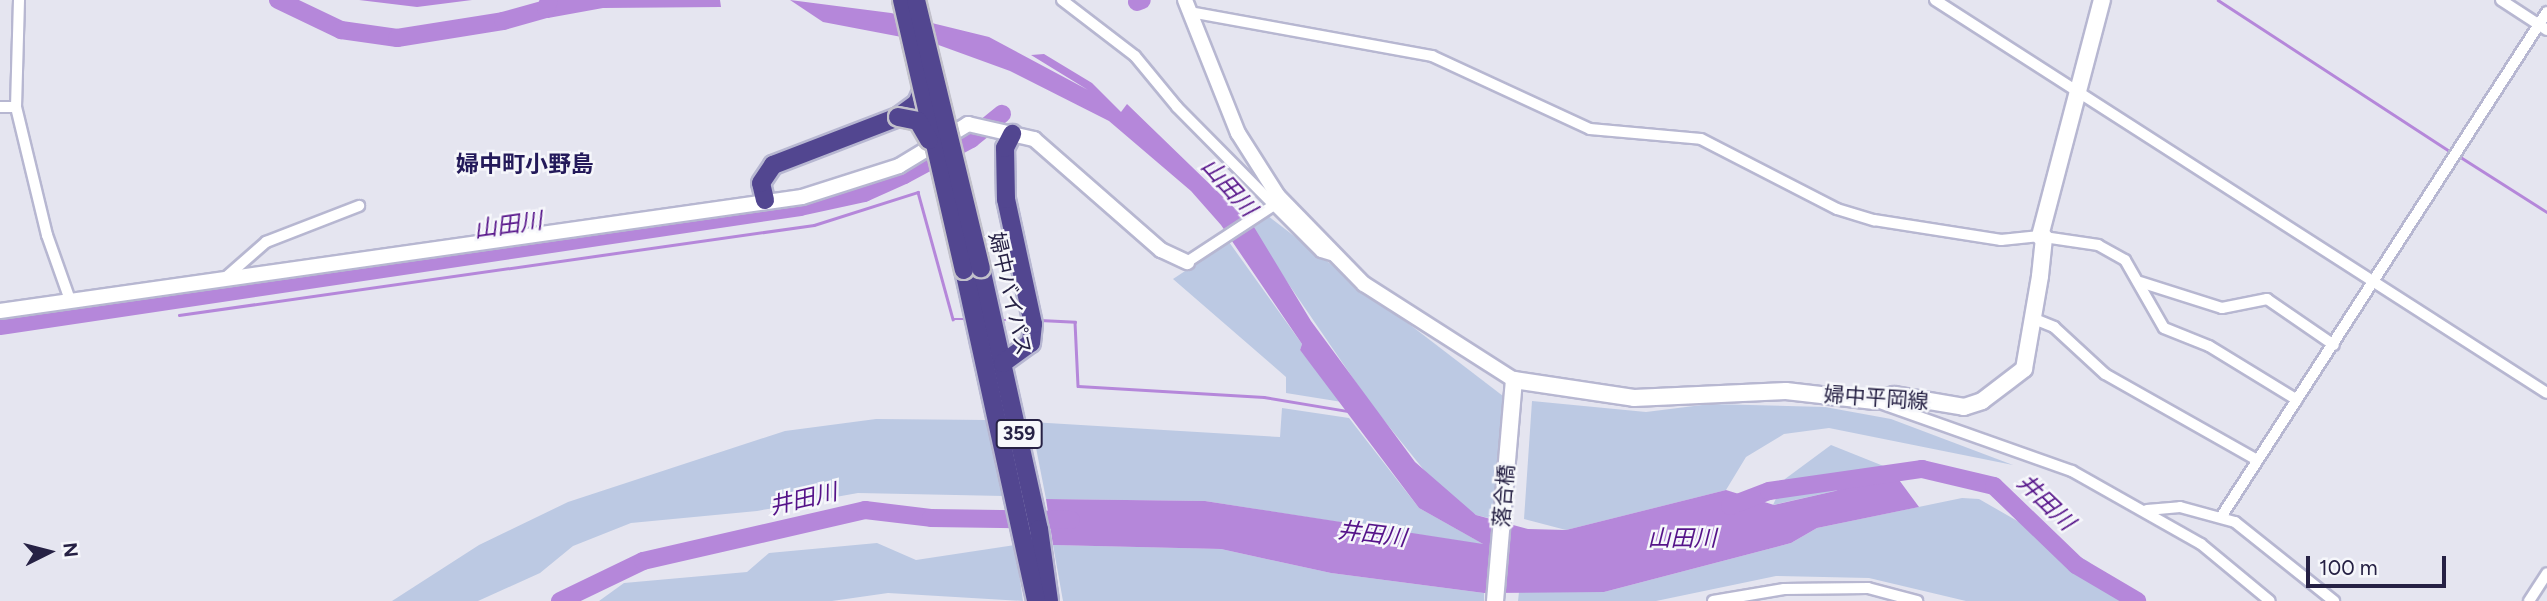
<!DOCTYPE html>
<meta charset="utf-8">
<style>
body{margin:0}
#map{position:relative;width:2547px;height:601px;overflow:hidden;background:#e5e5f0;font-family:Figtree,"Noto Sans JP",sans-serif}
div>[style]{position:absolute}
.green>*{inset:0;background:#bcc9e3}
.water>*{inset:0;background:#b587da}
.stream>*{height:2.5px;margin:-1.25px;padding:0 1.25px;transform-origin:1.25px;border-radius:1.25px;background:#b587da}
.river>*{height:18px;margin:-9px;padding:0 9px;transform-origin:9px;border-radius:9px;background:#b587da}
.roads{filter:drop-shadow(2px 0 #b7b7d1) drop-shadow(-2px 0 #b7b7d1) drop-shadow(0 2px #b7b7d1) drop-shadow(0 -2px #b7b7d1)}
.minor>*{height:10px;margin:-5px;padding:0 5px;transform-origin:5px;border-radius:5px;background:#fff}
.tertiary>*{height:14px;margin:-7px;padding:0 7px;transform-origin:7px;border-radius:7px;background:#fff}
.secondary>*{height:16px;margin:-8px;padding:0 8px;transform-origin:8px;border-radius:8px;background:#fff}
.trunk>*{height:18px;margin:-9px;padding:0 9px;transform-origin:9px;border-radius:9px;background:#524690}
.bridges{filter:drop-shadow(2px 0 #c2c1cb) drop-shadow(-2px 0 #c2c1cb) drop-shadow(0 2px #c2c1cb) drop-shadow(0 -2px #c2c1cb)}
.trunk-bridge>*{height:18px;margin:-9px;padding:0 9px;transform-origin:9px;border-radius:9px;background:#524690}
span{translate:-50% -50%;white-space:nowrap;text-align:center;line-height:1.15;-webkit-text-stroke:5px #f6f7fb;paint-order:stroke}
.shield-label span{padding:2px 5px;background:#f6f7fb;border:2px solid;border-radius:5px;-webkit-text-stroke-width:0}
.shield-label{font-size:19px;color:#262144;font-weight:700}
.street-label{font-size:21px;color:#262144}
.neighbourhood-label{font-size:23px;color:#241a5a;font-weight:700}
.water-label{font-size:23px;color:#551389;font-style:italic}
.north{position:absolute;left:14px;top:517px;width:70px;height:70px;-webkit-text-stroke:5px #f6f7fb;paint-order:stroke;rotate:84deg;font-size:19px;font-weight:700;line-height:28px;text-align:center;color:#262144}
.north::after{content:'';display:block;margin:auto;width:24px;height:32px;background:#262144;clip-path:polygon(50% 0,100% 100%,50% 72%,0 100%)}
.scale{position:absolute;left:2306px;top:556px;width:140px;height:32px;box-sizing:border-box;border:4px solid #262144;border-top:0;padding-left:9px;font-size:21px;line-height:24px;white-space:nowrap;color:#262144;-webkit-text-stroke:5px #f6f7fb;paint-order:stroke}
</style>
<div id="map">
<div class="green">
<div style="clip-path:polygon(1268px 216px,1503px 396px,1493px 519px,1476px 515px,1436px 485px,1370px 403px,1257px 238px,1254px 227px)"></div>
<div style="clip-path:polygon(1229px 242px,1302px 344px,1300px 350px,1342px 402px,1286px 393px,1286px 377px,1173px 279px)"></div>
<div style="clip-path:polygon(1532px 401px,1646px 412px,1710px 404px,1825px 407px,1891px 419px,2013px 465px,1829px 428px,1784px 434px,1746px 457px,1726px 490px,1566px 530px,1524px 519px)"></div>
<div style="clip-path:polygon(1282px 408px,1349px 418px,1419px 508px,1485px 545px,1205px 501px,1046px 499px,1031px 422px,1280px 437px)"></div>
<div style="clip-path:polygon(876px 419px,988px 420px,1004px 496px,858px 493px,757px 511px,631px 523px,573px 546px,540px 573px,478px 601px,392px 601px,479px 545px,568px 502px,785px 431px)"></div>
<div style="clip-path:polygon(1831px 445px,1891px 469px,1835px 491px,1773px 505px,1785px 479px)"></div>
<div style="clip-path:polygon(1962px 498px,1979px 499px,2089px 562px,2123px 601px,1966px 601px,1869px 578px,1776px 576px,1656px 601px,1518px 601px,1519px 592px,1604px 592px,1791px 543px,1817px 528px)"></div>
<div style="clip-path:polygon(877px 543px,916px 560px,1015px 545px,1023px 601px,888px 593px,832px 601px,599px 601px,624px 583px,747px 572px,769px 553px)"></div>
<div style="clip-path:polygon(1053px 545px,1221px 549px,1331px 573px,1484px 593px,1484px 601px,1063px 601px)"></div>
</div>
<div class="water">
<div style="clip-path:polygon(359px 0,472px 0,417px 7px)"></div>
<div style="clip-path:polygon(540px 0,720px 0,721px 7px,603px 8px,548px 18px)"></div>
<div style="clip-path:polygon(790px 0,891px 13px,989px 37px,1088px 90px,1031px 55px,1044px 54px,1092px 83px,1121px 112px,1127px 104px,1254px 227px,1311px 321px,1415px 462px,1476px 515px,1528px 529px,1566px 530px,1726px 490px,1774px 505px,1835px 491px,1891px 469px,1919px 507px,1817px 528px,1791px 543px,1604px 592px,1484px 593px,1331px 573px,1221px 549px,1053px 545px,1046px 499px,1205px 501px,1483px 544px,1419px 508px,1300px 350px,1302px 344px,1221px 225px,1191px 191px,1109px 121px,1010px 71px,933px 43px,823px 22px)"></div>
</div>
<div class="stream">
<div style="left:2218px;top:0;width:280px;rotate:33.1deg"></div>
<div style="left:2459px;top:156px;width:104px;rotate:32.5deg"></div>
<div style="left:179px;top:315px;width:641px;rotate:-8.07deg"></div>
<div style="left:814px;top:225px;width:109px;rotate:-17.6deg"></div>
<div style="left:918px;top:192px;width:132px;rotate:74.6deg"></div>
<div style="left:953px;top:319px;width:14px"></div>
<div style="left:998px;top:320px;width:28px"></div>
<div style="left:1040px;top:320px;width:35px;rotate:3deg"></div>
<div style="left:1075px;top:322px;width:64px;rotate:87.3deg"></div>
<div style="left:1078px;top:386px;width:186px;rotate:3.4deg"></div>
<div style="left:1264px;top:397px;width:85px;rotate:9.5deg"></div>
</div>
<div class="river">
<div style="left:278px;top:0;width:70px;rotate:25.5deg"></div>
<div style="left:341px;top:30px;width:57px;rotate:8.1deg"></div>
<div style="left:397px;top:38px;width:107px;rotate:-9.1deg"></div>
<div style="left:503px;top:21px;width:45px;rotate:-15.6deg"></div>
<div style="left:546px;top:9px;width:9px;rotate:-72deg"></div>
<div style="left:1137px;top:2px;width:5px;rotate:-22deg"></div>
<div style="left:0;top:326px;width:809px;rotate:-8.46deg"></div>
<div style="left:800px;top:207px;width:66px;rotate:-12.3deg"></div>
<div style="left:864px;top:193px;width:44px;rotate:-24.2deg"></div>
<div style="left:904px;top:175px;width:76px;rotate:-28.2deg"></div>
<div style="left:971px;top:139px;width:40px;rotate:-39deg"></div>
<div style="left:1730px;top:506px;width:42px;rotate:-21deg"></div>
<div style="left:1769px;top:491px;width:155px;rotate:-8.2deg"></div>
<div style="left:1922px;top:469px;width:74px;rotate:13.3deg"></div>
<div style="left:1994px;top:486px;width:114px;rotate:43.9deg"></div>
<div style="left:2076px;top:565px;width:71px;rotate:30.5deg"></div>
<div style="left:560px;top:601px;width:92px;rotate:-25.7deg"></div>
<div style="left:643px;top:561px;width:228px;rotate:-12.9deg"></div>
<div style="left:865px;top:510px;width:66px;rotate:6.9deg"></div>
<div style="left:931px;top:518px;width:140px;rotate:0.8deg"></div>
</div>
<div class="roads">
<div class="minor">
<div style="left:19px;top:0;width:107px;rotate:91.6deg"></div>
<div style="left:16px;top:107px;width:132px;rotate:76.4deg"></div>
<div style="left:47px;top:235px;width:69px;rotate:70.5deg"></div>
<div style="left:1062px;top:0;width:92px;rotate:37.5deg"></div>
<div style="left:1135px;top:56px;width:66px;rotate:50.5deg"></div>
<div style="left:1177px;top:107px;width:138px;rotate:45.3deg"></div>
<div style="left:1935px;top:0;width:727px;rotate:32.71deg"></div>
<div style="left:2501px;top:0;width:55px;rotate:33.1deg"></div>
<div style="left:1190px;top:12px;width:246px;rotate:10.3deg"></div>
<div style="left:1432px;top:56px;width:174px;rotate:24.8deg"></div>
<div style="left:1590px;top:129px;width:111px;rotate:5.1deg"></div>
<div style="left:1701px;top:139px;width:153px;rotate:27.2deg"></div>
<div style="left:1837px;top:209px;width:39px;rotate:17deg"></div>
<div style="left:1874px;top:220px;width:129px;rotate:8.9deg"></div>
<div style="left:2001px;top:240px;width:39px;rotate:-6deg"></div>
<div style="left:0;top:107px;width:16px"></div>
<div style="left:2044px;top:237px;width:55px;rotate:8.4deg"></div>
<div style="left:2098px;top:245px;width:31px;rotate:29deg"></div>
<div style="left:2125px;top:260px;width:78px;rotate:60.2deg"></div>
<div style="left:2164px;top:328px;width:48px;rotate:21.8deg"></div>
<div style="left:2209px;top:346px;width:103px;rotate:31.5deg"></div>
<div style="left:1187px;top:262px;width:104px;rotate:-33.2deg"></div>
<div style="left:1274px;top:205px;width:66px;rotate:45deg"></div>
<div style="left:1321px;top:252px;width:14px;rotate:17deg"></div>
<div style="left:225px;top:278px;width:55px;rotate:-41.3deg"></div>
<div style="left:266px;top:242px;width:100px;rotate:-21.2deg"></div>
<div style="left:2140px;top:282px;width:86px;rotate:17.6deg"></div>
<div style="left:2222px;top:308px;width:46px;rotate:-11.3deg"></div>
<div style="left:2267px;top:299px;width:81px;rotate:34.5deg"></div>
<div style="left:2032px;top:318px;width:24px;rotate:22deg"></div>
<div style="left:2054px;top:327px;width:69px;rotate:42.7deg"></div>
<div style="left:2105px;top:374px;width:175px;rotate:29.5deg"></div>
<div style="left:1874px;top:401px;width:210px;rotate:19.5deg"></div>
<div style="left:2072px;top:471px;width:148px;rotate:29.5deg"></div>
<div style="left:2201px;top:544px;width:89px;rotate:39.6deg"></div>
<div style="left:2147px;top:510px;width:33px;rotate:-5deg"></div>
<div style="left:2180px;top:507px;width:57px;rotate:15.3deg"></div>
<div style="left:2235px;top:522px;width:127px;rotate:38.6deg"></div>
<div style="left:2221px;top:517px;width:601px;rotate:-57.16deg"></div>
<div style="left:1713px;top:601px;width:72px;rotate:-9.6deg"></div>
<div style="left:1784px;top:589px;width:84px;rotate:-0.7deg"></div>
<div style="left:1868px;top:588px;width:51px;rotate:14.9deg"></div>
<div style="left:2529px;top:601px;width:33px;rotate:-57deg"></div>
</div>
<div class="tertiary">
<div style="left:1185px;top:0;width:143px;rotate:68.3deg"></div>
<div style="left:1238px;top:133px;width:75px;rotate:57.6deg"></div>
<div style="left:1278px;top:196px;width:123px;rotate:45.7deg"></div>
<div style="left:1364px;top:284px;width:178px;rotate:32.6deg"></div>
<div style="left:0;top:311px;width:810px;rotate:-8.09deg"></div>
<div style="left:802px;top:197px;width:102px;rotate:-17.7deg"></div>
<div style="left:899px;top:166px;width:81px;rotate:-31.3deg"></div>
<div style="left:968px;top:124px;width:68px;rotate:12.8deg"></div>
<div style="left:1034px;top:139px;width:169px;rotate:41.2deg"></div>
<div style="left:1161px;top:250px;width:29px;rotate:25deg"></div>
</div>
<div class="secondary">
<div style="left:1495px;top:601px;width:222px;rotate:-85.1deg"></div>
<div style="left:1514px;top:380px;width:121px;rotate:8.5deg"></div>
<div style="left:1634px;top:398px;width:152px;rotate:-2.6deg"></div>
<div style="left:1786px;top:391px;width:89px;rotate:6.5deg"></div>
<div style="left:1874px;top:401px;width:21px;rotate:-17deg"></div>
<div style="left:1894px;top:395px;width:71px;rotate:9.7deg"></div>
<div style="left:1964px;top:407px;width:19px;rotate:-18deg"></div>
<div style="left:1982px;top:401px;width:53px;rotate:-37.3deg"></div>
<div style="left:2024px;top:369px;width:94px;rotate:-80.2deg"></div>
<div style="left:2040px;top:276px;width:39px;rotate:-84deg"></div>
<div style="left:2044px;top:237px;width:4px;rotate:-166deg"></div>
<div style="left:2040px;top:236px;width:244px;rotate:-75.3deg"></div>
</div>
<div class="trunk">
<div style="left:765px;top:200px;width:17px;rotate:-103deg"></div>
<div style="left:761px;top:183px;width:22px;rotate:-56deg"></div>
<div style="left:773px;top:165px;width:134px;rotate:-21deg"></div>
<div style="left:898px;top:117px;width:24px;rotate:-36deg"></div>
<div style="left:917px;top:103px;width:15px;rotate:-67deg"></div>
<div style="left:981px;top:268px;width:267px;rotate:77.5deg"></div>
<div style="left:1039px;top:529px;width:73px;rotate:82.1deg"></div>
<div style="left:964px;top:270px;width:339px;rotate:77.7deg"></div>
<div style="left:1003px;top:363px;width:34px;rotate:-36deg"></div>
<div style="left:1031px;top:343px;width:19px;rotate:-84deg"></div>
<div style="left:1033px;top:324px;width:128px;rotate:-102.2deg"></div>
<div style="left:1006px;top:199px;width:51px;rotate:-91.1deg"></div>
<div style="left:1005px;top:148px;width:16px;rotate:-63deg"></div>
</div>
</div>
<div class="bridges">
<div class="trunk-bridge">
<div style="left:902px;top:0;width:277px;rotate:77.1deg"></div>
<div style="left:916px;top:0;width:276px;rotate:76.4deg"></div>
<div style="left:898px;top:117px;width:20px;rotate:11deg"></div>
<div style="left:918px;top:121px;width:22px;rotate:60deg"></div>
</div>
</div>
<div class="shield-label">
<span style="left:1019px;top:434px">359</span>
</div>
<div class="street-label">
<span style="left:1010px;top:294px;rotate:77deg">婦中バイパス</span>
<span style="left:1876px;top:398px;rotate:4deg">婦中平岡線</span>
<span style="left:1504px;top:496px;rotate:-85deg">落合橋</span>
</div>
<div class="neighbourhood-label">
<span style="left:525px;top:164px">婦中町小野島</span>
</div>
<div class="water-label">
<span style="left:1229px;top:187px;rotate:48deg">山田川</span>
<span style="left:508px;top:225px;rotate:-8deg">山田川</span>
<span style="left:803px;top:499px;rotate:-13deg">井田川</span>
<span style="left:2046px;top:502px;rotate:44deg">井田川</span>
<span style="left:1372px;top:534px;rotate:7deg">井田川</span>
<span style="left:1682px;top:538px">山田川</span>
</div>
<div class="north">N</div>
<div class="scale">100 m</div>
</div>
